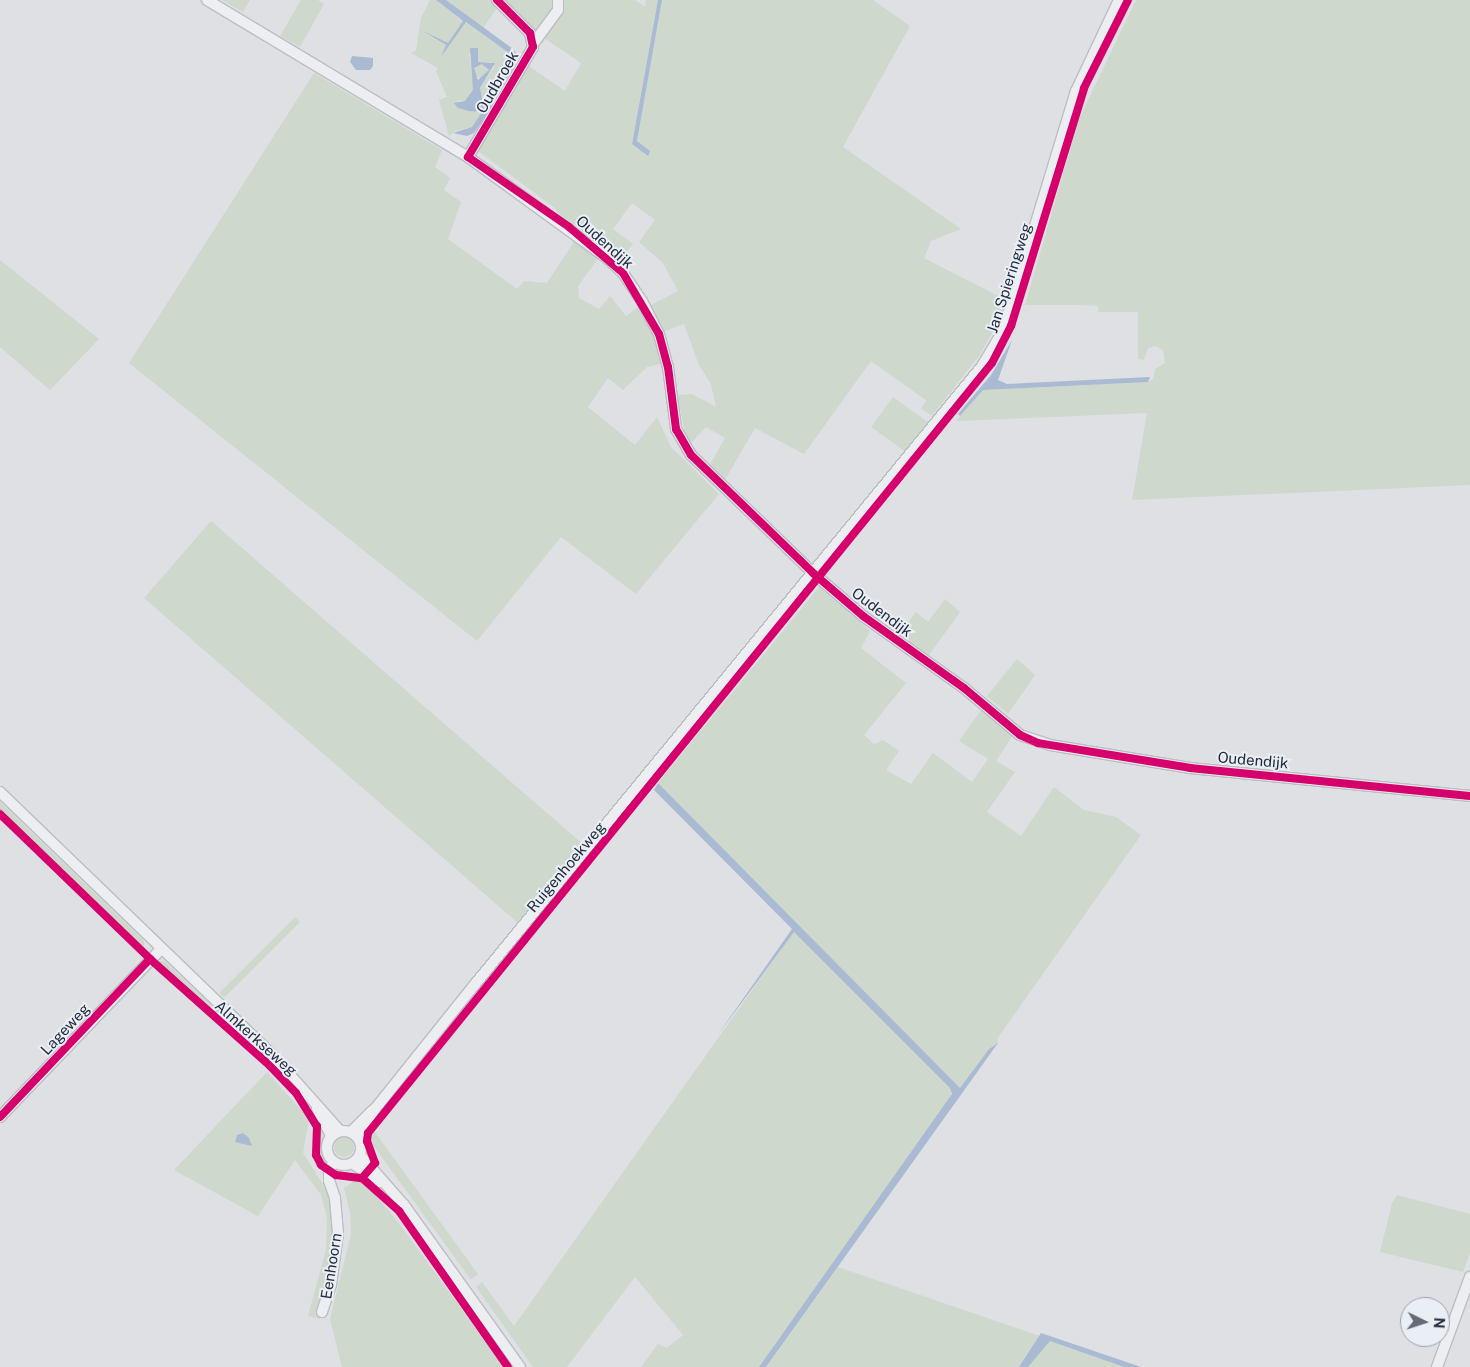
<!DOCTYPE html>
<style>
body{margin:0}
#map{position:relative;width:1470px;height:1367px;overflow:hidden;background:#dee0e4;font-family:"Public Sans",sans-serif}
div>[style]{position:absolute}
.green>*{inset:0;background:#ced8cd;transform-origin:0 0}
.round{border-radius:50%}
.water>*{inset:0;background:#a9bad2}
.roads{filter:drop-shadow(1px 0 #bcbec2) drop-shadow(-1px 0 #bcbec2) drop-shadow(0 1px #bcbec2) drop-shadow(0 -1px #bcbec2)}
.minor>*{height:10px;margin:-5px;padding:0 5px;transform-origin:5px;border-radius:5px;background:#edeef1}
.minor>.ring{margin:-5px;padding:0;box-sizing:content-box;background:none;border:10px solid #edeef1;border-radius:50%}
.cycleway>*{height:8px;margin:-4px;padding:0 4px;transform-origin:4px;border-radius:4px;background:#d6006c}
span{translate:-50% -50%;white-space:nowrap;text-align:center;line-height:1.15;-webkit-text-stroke:4px #eaeef5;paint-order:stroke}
.street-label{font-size:15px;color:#242c3e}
.north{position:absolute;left:1400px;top:1297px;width:50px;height:50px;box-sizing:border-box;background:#eaeef5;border:1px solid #9ba0ac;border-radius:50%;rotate:94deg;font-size:14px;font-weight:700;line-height:20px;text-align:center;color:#242c3e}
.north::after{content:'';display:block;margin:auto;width:18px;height:22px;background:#656b78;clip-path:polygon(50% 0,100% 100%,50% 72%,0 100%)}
</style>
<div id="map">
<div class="green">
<div style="clip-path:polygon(222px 0,250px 0,243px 12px)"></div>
<div style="clip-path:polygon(301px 0,318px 0,324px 4px,300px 47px,280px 36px)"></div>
<div style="clip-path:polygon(430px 0,436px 0,463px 22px,448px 44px,423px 32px,446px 45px,441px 56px,466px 22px,513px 56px,512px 64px,484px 109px,480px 88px,494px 67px,492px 62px,478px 62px,477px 56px,469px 54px,474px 90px,465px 101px,458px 100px,460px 108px,483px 112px,472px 127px,455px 131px,449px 136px,439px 100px,447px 97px,436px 71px,438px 68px,411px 53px,416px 50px,421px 18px)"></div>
<div style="clip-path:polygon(446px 0,494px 0,499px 5px,483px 28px)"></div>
<div style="clip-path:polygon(504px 0,554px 0,554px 8px,539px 33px)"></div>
<div style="clip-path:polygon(559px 0,635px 0,645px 7px,646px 0,658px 0,632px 143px,650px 153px,637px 141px,662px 0,873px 0,910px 26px,843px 147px,961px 229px,931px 241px,924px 258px,1010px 302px,979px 356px,932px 416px,921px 408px,927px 401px,871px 361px,804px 454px,755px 428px,723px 483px,708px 468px,725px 438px,706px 427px,690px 444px,685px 433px,677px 395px,692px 394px,716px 407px,711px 384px,699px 365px,684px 324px,662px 332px,651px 305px,678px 291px,663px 263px,639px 242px,655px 220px,632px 203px,613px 229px,633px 244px,622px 257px,613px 258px,561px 218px,555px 208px,478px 151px,526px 64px,565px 91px,581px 63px,544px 38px,559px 11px)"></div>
<div style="clip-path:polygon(1136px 0,1470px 0,1470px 485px,1132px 500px,1147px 413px,956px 421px,983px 390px,1148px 382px,1153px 379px,1155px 369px,1165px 363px,1163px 350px,1155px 346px,1148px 348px,1144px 360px,1138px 359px,1138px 312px,1098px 312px,1098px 306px,1079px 305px,1025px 305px,1079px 119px)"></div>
<div class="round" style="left:474px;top:64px;width:14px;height:14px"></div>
<div style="clip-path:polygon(314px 73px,442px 150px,435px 167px,450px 178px,444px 190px,461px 202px,448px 239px,517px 289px,524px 281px,547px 283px,577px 237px,600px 256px,578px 286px,579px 298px,599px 309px,610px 296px,626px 316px,641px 305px,655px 332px,664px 363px,647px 367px,623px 390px,608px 378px,588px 407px,635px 445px,657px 417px,671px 447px,719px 494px,636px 594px,561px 537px,477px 641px,129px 363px)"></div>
<div style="clip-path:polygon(0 260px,99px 339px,50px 390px,0 347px)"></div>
<div style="left:893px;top:397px;width:43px;height:37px;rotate:36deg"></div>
<div style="left:211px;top:521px;width:494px;height:102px;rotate:41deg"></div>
<div style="clip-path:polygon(819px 587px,870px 631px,861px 648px,906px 683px,864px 735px,874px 744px,883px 740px,899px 751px,886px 770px,911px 784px,933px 753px,972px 782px,988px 759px,959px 741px,984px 706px,1015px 732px,996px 761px,1015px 772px,987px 812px,1021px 836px,1054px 787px,1084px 810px,1116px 817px,1141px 835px,997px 1039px,998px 1043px,989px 1049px,960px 1088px,658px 783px)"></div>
<div style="clip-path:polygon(945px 599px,960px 612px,929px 655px,899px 635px,916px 612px,928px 622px)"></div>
<div style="clip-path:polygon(1017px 659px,1035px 675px,1008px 714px,987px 696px)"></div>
<div style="clip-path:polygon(0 802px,144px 941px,144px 951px,0 810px)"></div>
<div style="left:295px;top:917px;width:7px;height:107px;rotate:45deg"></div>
<div style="clip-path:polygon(794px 931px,951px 1088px,951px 1099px,759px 1367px,641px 1367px,658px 1344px,667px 1348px,683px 1335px,635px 1277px,567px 1367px,533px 1367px,476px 1287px,482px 1282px,514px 1326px)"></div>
<div style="clip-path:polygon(159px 961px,164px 961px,245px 1037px,220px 1022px,157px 963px)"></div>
<div style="clip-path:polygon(267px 1072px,309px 1119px,303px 1153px,331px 1197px,334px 1244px,320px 1319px,308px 1316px,326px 1250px,327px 1217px,321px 1195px,295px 1160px,258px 1216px,174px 1170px)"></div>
<div style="clip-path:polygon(315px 1114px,323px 1127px,322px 1149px,329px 1163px,327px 1168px,319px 1157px,319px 1132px)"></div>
<div style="left:374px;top:1131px;width:177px;height:9px;rotate:54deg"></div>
<div class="round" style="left:334px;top:1137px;width:20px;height:20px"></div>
<div style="clip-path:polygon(357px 1179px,366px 1183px,401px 1226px,504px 1367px,342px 1367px,330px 1319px,351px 1234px,350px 1213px,344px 1188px)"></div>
<div style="clip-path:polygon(1397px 1195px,1470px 1214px,1470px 1252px,1463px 1272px,1380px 1252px,1392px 1203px)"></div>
<div style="clip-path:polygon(838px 1267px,1040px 1336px,1040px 1338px,1019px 1367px,766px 1367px)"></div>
<div style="clip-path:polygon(1050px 1341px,1124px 1367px,1028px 1367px)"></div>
</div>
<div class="water">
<div style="clip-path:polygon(evenodd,436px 0,446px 0,513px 49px,519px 57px,486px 116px,474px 133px,467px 136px,453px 133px,472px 127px,482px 112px,469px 111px,458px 108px,454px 103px,465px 101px,473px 90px,470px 48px,478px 48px,478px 62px,495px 63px,480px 88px,484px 109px,512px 64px,513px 56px,466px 22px,441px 57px,446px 45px,423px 31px,448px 43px,463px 21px,436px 0,482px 64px,489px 70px,478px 80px,474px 68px,482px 64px)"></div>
<div style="clip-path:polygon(658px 0,662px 0,637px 141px,650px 151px,648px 156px,632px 144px)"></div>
<div style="clip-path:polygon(352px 56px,373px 58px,373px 66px,370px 70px,356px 70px,350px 62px)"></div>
<div style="clip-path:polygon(1012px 340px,998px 380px,1007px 384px,1150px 377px,1148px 382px,983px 390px,960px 416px,958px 414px,991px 375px)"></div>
<div style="clip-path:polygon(658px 783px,960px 1088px,989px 1049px,998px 1043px,766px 1367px,759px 1367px,952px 1094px,950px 1088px,794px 932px,717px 1036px,792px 929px,654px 790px)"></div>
<div style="clip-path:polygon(243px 1133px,249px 1138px,252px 1146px,235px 1142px,237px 1135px)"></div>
<div style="clip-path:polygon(1041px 1333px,1141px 1367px,1124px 1367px,1050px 1341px,1028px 1367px,1019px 1367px)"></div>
</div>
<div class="roads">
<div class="minor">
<div style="left:207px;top:0;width:305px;rotate:31deg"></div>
<div style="left:468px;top:157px;width:172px;rotate:36deg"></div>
<div style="left:607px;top:258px;width:22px;rotate:43deg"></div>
<div style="left:623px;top:273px;width:34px;rotate:56deg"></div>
<div style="left:642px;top:301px;width:37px;rotate:63deg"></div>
<div style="left:659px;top:334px;width:34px;rotate:75deg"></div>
<div style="left:668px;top:367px;width:63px;rotate:82.6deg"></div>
<div style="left:676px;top:429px;width:30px;rotate:60deg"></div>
<div style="left:691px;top:455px;width:170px;rotate:44deg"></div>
<div style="left:813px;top:573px;width:66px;rotate:40.7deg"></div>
<div style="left:863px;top:616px;width:124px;rotate:35.5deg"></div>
<div style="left:964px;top:688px;width:73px;rotate:40deg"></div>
<div style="left:1020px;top:735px;width:32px;rotate:18deg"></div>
<div style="left:1050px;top:745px;width:142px;rotate:9.3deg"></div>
<div style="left:1190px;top:768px;width:281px;rotate:5.7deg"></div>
<div style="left:533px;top:44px;width:42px;rotate:-53.7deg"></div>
<div style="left:558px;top:10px;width:10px;rotate:-90deg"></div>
<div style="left:468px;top:157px;width:128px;rotate:-59.4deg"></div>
<div style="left:533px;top:47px;width:14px;rotate:-102deg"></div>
<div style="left:530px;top:33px;width:47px;rotate:-135deg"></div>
<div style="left:0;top:792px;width:381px;rotate:44deg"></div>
<div style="left:274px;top:1057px;width:98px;rotate:48.3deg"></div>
<div style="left:317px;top:1108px;width:30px;rotate:63deg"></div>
<div style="left:0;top:1117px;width:231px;rotate:-46.2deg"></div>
<div class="ring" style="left:327px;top:1131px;width:24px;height:24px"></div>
<div style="left:351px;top:1132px;width:30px;rotate:-45deg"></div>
<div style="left:358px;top:1137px;width:33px;rotate:-59deg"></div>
<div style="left:375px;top:1109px;width:161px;rotate:-51.3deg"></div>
<div style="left:476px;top:983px;width:798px;rotate:-50.64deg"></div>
<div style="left:982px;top:366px;width:41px;rotate:-59deg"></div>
<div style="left:1003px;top:331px;width:251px;rotate:-73.1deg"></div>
<div style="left:1076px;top:91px;width:101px;rotate:-64.7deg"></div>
<div style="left:360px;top:1155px;width:67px;rotate:48.7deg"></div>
<div style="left:404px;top:1205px;width:199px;rotate:54.4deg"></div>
<div style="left:352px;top:1163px;width:34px;rotate:34deg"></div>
<div style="left:322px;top:1312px;width:28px;rotate:-72deg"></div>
<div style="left:331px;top:1285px;width:52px;rotate:-82.3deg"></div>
<div style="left:338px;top:1233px;width:35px;rotate:-95deg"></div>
<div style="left:335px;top:1198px;width:18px;rotate:-109deg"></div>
<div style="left:329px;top:1181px;width:10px;rotate:-90deg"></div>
<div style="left:329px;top:1171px;width:10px;rotate:-61deg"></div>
<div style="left:1437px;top:1367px;width:96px;rotate:-69.9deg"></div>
</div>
</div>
<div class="cycleway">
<div style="left:497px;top:0;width:47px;rotate:45deg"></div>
<div style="left:530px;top:33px;width:14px;rotate:78deg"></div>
<div style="left:533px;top:47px;width:128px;rotate:120.6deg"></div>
<div style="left:468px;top:157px;width:123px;rotate:34.7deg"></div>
<div style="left:569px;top:227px;width:71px;rotate:40.4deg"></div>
<div style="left:623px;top:273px;width:71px;rotate:59.5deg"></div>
<div style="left:659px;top:334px;width:34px;rotate:75deg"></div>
<div style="left:668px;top:367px;width:63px;rotate:82.6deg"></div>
<div style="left:676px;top:429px;width:30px;rotate:60deg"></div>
<div style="left:691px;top:455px;width:170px;rotate:44deg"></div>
<div style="left:813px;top:573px;width:66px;rotate:40.7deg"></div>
<div style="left:863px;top:616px;width:124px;rotate:35.5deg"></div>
<div style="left:964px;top:688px;width:73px;rotate:40deg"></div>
<div style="left:1020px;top:735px;width:20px;rotate:24deg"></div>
<div style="left:1038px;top:743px;width:154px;rotate:9.3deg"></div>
<div style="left:1190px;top:768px;width:281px;rotate:5.7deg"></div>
<div style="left:0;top:814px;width:209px;rotate:44deg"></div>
<div style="left:150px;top:959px;width:161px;rotate:41.7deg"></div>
<div style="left:270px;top:1066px;width:37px;rotate:46deg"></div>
<div style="left:296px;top:1093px;width:39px;rotate:58deg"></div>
<div style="left:317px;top:1126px;width:29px;rotate:92deg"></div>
<div style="left:316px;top:1155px;width:11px;rotate:63deg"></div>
<div style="left:321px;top:1165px;width:18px;rotate:34deg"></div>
<div style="left:336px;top:1175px;width:26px;rotate:7deg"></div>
<div style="left:362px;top:1178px;width:50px;rotate:41.7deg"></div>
<div style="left:399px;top:1211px;width:190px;rotate:55.1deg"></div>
<div style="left:0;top:1117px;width:218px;rotate:-46.5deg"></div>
<div style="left:362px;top:1178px;width:20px;rotate:-49deg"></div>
<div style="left:375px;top:1163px;width:23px;rotate:-110deg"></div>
<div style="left:367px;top:1141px;width:8px;rotate:-83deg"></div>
<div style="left:368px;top:1133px;width:991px;rotate:-50.98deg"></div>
<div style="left:992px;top:363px;width:42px;rotate:-62.8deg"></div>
<div style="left:1011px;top:326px;width:249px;rotate:-72.9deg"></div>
<div style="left:1084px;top:88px;width:98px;rotate:-63.4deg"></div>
</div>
<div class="street-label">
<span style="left:497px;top:82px;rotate:-60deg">Oudbroek</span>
<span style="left:605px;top:242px;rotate:42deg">Oudendijk</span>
<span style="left:1009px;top:278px;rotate:-72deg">Jan Spieringweg</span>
<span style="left:882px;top:612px;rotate:37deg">Oudendijk</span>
<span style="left:1253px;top:760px;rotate:5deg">Oudendijk</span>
<span style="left:566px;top:867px;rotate:-50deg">Ruigenhoekweg</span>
<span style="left:65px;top:1029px;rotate:-47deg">Lageweg</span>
<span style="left:256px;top:1038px;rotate:42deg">Almkerkseweg</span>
<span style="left:331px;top:1266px;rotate:-81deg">Eenhoorn</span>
</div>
<div class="north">N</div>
</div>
